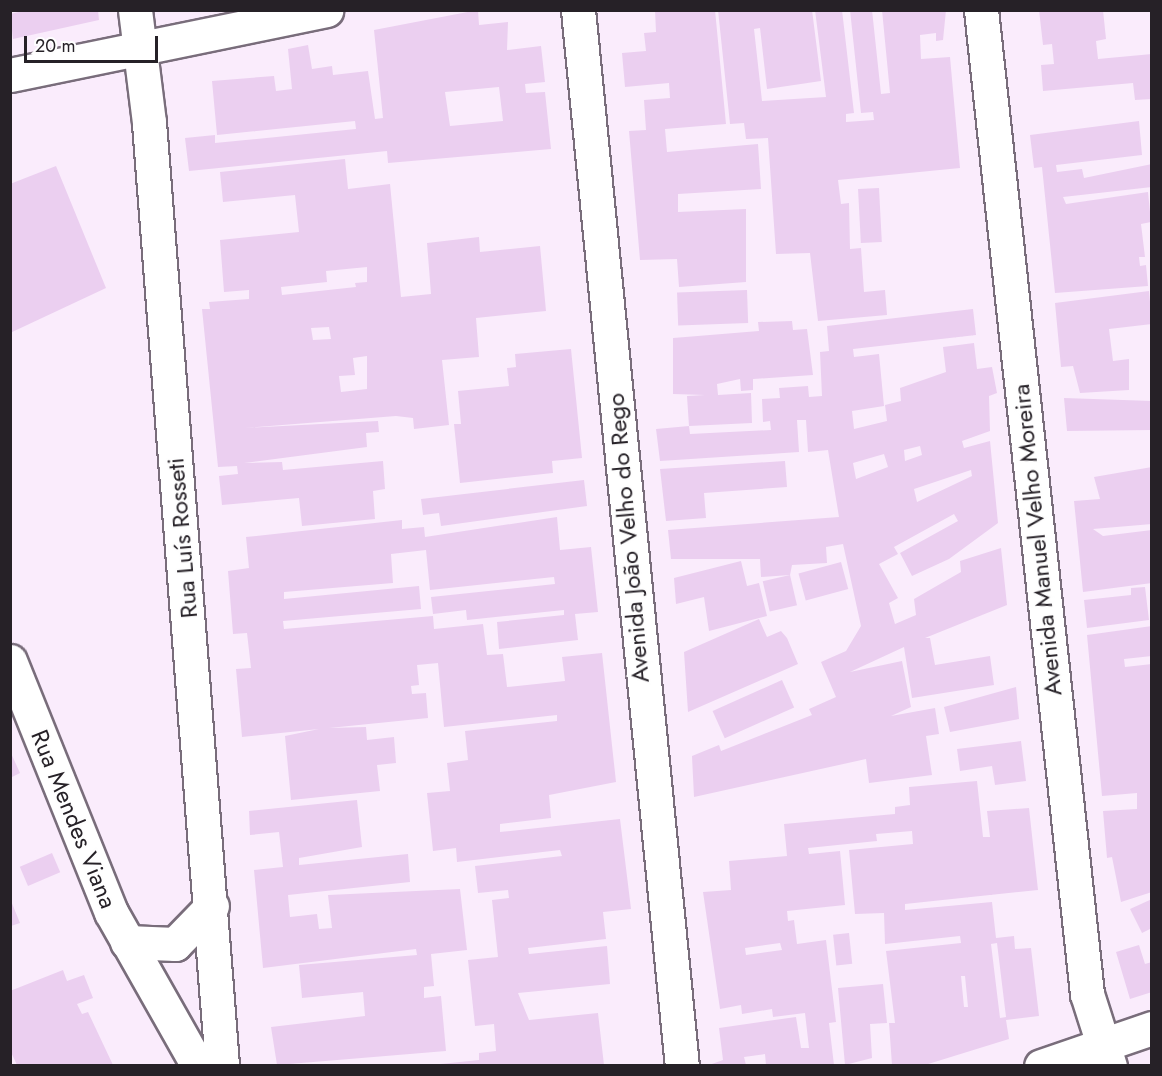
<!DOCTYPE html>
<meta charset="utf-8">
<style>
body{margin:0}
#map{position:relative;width:1162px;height:1076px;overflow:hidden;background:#faecfc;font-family:Jost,sans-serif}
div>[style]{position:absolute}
.building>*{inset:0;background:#ebcff0;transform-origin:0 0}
.roads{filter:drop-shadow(2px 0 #796d7b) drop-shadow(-2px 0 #796d7b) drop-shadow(0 2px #796d7b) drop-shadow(0 -2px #796d7b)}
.street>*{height:33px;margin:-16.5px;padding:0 16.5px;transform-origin:16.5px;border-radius:16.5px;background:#fff}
span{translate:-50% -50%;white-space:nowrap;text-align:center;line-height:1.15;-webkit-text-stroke:4.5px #fefefe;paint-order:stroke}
.street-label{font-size:24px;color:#262127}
.frame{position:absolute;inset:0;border:12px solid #262127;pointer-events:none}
.scale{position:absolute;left:24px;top:36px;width:134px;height:27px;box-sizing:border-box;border:3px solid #262127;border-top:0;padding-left:8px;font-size:18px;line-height:21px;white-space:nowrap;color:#262127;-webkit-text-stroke:4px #fefefe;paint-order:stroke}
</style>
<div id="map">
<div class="building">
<div style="clip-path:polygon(27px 10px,98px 10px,99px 20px,13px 39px,10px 14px)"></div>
<div style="clip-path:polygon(evenodd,478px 10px,479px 25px,508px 22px,507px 50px,541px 46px,545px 82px,525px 84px,526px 93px,545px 92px,551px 149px,388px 163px,387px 151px,189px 171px,185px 138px,215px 135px,215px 143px,356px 129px,355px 121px,217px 135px,212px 81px,274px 76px,276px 91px,292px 89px,288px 49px,308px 45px,312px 69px,332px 66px,333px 75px,368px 71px,375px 119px,383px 118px,374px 30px,478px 10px,499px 87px,503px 121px,450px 126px,445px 92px,499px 87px)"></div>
<div style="clip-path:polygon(655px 10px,715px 10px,726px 124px,665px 129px,667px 152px,758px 144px,761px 189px,678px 194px,678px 212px,746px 209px,746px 282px,679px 287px,677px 259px,640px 260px,629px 131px,646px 130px,644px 100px,670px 98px,669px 83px,625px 87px,622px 53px,646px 51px,644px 33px,656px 32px)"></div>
<div style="clip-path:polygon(718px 10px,812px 10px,821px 81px,767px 89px,760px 28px,754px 29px,762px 101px,826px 97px,815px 10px,842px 10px,854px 113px,846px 114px,846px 122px,874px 120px,873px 112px,861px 113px,850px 10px,872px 10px,881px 94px,890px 93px,882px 10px,946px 10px,943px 40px,936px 41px,936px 33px,920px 35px,921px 59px,950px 57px,960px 168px,838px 180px,841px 204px,849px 203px,850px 249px,861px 248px,864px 292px,885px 290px,887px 315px,818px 321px,810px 253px,776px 254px,768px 138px,746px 139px,744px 123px,730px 124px)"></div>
<div style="clip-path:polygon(1039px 10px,1103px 10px,1106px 39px,1096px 41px,1098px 59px,1152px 54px,1152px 99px,1135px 100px,1133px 83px,1043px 91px,1041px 65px,1054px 64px,1052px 44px,1043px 45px)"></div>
<div style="clip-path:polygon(1139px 121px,1142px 155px,1056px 165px,1057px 172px,1082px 169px,1084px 178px,1152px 164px,1152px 187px,1063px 197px,1066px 204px,1148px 192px,1151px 222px,1141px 224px,1145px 257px,1139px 257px,1140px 266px,1146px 265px,1148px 286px,1055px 293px,1042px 167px,1034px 168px,1030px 135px)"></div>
<div style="clip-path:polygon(evenodd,345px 159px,348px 189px,390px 184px,401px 297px,431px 294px,427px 243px,479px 237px,480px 252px,540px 246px,546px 311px,476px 318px,479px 357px,442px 360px,449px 425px,414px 429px,413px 418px,396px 416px,244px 428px,378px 421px,379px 432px,366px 433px,367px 447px,244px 463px,282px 462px,283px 470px,383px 461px,385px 489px,373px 491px,375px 519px,302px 526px,299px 498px,222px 505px,219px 476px,238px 474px,237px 466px,218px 467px,202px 309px,210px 309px,209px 302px,249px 299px,249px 290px,224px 292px,220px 240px,299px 232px,295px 195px,223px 202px,220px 172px,345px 159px,367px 267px,367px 282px,355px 283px,356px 287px,282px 295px,281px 287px,327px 282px,326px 271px,367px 267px,345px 159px,329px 327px,331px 339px,313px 340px,311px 328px,329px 327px,345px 159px,367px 356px,367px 389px,341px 392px,339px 376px,355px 375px,353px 358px,367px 356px)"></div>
<div style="clip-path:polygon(56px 166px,106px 288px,10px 333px,10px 184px)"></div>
<div style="left:879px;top:188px;width:54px;height:21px;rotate:87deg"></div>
<div style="left:747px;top:290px;width:33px;height:70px;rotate:88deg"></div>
<div style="clip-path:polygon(1149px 291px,1152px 324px,1109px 329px,1113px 361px,1129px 359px,1129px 390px,1080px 393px,1073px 366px,1061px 367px,1055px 303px)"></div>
<div style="clip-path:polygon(evenodd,973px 309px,976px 335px,853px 349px,854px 357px,879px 354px,884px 406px,852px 411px,854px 429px,887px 421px,885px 405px,901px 401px,900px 388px,946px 372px,943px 347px,974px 343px,977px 369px,992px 367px,997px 393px,989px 396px,990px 431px,962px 441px,964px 448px,990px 441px,998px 523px,949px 559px,912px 576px,900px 553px,958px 521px,954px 514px,894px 547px,898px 554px,879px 564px,898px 598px,889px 603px,895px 624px,916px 615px,914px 599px,961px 572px,960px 561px,1001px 548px,1007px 605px,925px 638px,930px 638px,935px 665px,990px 656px,994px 685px,912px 698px,904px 647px,850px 672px,902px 661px,911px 707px,891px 716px,935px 708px,939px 734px,926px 736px,932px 775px,869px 783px,866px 759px,694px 797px,692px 756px,719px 745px,721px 751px,812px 715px,809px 709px,836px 697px,821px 662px,846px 651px,861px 626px,843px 544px,826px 547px,827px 563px,792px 565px,790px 575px,761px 577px,760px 559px,671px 559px,668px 530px,839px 517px,828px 450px,808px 452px,806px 420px,797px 420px,799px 452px,660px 461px,656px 429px,689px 426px,690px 434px,771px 430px,770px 421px,763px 422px,762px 399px,780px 398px,779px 388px,808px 386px,809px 397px,822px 396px,820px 352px,829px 351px,827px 326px,973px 309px,920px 446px,922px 455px,905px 461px,904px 450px,920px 446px,973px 309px,884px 454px,888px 467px,856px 479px,853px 463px,884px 454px,973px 309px,971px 470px,972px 476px,917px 502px,914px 489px,971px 470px)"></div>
<div style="clip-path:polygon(792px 321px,793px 330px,807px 329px,813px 375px,753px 379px,753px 390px,741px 391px,740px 379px,717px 384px,718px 395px,751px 393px,752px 423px,689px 426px,687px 396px,705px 395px,673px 394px,673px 338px,759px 331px,758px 322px)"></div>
<div style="clip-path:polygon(571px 349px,582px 458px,552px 461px,553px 473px,460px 483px,454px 424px,461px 424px,458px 391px,509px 386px,507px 368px,516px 367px,515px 354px)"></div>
<div style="clip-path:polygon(1064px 398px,1152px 401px,1152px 430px,1067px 431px)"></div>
<div style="clip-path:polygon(785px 461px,787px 487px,704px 493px,706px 518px,666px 521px,660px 469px)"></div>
<div style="clip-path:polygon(1152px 467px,1152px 524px,1093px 529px,1103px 536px,1152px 530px,1152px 583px,1083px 592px,1074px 501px,1100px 499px,1094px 477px)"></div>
<div style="clip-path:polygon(584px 480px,587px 506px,441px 526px,439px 513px,423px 515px,421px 499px)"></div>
<div style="clip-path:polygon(557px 517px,560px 550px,591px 547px,598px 612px,575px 614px,578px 640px,499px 649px,497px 622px,564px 615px,564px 610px,467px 620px,466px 610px,433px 614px,431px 597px,555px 584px,554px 577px,430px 590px,426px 550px,391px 554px,393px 583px,284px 592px,284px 599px,419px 586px,421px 609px,283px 621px,284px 629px,433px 616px,434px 629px,483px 624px,487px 655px,503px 654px,507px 687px,565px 681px,562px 657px,602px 653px,616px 782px,549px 795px,551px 818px,500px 824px,500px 832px,620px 819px,631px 909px,603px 912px,606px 939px,528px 948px,529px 954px,607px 946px,610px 984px,518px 993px,529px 1020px,598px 1013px,604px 1065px,431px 1065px,479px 1060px,479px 1053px,496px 1051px,494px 1024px,475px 1026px,468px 960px,498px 957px,492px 900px,509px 898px,508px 890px,478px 893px,475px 866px,562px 856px,560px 850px,457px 862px,456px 848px,433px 851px,427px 793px,450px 791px,447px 763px,468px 760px,465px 731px,557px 721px,557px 715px,444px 727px,438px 663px,417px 665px,419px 685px,411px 686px,412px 694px,426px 693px,428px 718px,329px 728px,366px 727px,367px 740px,394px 737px,396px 763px,377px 765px,380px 791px,291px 800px,285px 736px,319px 729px,242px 737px,236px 669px,251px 668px,247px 633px,233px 634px,228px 571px,249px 568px,246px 537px,402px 520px,402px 529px,424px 527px,425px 537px)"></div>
<div style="clip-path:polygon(741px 561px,747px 586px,759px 583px,767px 616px,709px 631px,704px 597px,676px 604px,674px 578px)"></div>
<div style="left:841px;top:562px;width:28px;height:44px;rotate:75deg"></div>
<div style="left:790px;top:575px;width:31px;height:28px;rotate:77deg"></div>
<div style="clip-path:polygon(1145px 587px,1149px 620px,1087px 628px,1084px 600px,1131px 595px,1131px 588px)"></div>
<div style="clip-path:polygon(759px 619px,767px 637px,781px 631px,787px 638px,798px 664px,688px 712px,684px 652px)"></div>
<div style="clip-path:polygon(1152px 626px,1152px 656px,1124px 659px,1125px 667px,1152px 664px,1152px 892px,1121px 902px,1112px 857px,1107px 858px,1103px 811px,1137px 809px,1137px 793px,1102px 796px,1087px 635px)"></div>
<div style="left:782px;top:680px;width:30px;height:76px;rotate:66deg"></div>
<div style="clip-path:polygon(1016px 687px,1019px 719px,950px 732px,944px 707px)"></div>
<div style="clip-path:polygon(1021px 741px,1026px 781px,995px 785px,992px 766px,960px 771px,957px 749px)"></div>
<div style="clip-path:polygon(10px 751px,20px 773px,10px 778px)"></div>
<div style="clip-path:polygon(evenodd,977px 781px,983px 837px,990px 837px,987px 811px,1029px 808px,1038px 890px,905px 904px,905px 910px,992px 902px,996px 938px,1014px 936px,1015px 949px,1031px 948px,1039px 1016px,1006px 1020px,1009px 1039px,925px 1065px,892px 1065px,889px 1023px,895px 1023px,886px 951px,961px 943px,960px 936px,885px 944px,884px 913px,855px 914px,849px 850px,913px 844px,912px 831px,876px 834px,877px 841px,808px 848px,809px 854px,840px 851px,845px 905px,787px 911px,788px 921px,794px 920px,797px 944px,826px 940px,836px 1022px,829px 1023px,834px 1065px,766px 1065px,765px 1054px,744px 1057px,746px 1065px,709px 1065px,723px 1060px,719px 1028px,796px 1017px,801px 1048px,809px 1048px,805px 1013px,773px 1017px,772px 1009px,742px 1014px,741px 1005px,720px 1009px,703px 892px,731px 890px,729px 861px,787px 856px,784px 824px,895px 814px,895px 807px,910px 805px,909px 787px,977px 781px,780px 943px,782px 950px,746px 955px,745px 948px,780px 943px,977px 781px,997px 943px,1006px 1017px,1000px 1018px,991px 944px,997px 943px,977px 781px,961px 976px,965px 976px,968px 1007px,964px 1007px,961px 976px)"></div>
<div style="clip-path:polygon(357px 800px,362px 847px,299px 858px,299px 865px,408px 854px,410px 882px,288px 895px,290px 917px,317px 914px,319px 929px,332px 928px,328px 895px,460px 889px,467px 950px,431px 954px,434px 986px,424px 987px,424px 998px,441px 996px,446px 1051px,277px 1065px,271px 1027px,365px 1016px,363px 992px,302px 998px,299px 965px,417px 955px,416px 949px,263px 968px,254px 870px,283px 867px,279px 832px,250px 835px,249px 811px)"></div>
<div style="left:52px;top:853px;width:21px;height:35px;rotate:67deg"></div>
<div style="clip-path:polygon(1152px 899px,1152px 928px,1142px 933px,1130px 909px)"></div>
<div style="clip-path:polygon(11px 901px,20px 923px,11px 926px)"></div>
<div style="left:849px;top:933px;width:31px;height:16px;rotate:84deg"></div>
<div style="clip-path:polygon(1139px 945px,1145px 964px,1152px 962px,1152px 992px,1130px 999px,1116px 952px)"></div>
<div style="clip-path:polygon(63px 970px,67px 981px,84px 975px,93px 998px,77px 1004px,82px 1014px,88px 1012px,113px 1065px,17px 1065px,10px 1050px,10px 991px)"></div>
<div style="clip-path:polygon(883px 984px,887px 1023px,870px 1024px,872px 1058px,845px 1065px,838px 988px)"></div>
</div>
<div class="roads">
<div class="street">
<div style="left:135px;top:10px;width:114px;rotate:82.9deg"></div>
<div style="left:149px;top:123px;width:946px;rotate:85.57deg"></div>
<div style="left:578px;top:10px;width:1061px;rotate:84.38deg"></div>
<div style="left:981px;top:10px;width:990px;rotate:83.85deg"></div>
<div style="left:1087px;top:994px;width:76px;rotate:72.3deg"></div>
<div style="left:10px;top:75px;width:323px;rotate:-11.6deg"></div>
<div style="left:10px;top:661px;width:271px;rotate:68.1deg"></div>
<div style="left:111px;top:912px;width:177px;rotate:60.5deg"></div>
<div style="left:127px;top:942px;width:48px;rotate:2.4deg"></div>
<div style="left:175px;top:944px;width:53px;rotate:-45.8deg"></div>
<div style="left:1041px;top:1066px;width:117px;rotate:-18.9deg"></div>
</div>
</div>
<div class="street-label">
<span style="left:182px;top:538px;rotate:-95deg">Rua Luís Rosseti</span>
<span style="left:628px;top:538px;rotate:-95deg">Avenida João Velho do Rego</span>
<span style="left:1037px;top:540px;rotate:-96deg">Avenida Manuel Velho Moreira</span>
<span style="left:74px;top:819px;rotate:68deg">Rua Mendes Viana</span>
</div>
<div class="frame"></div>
<div class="scale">20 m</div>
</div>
